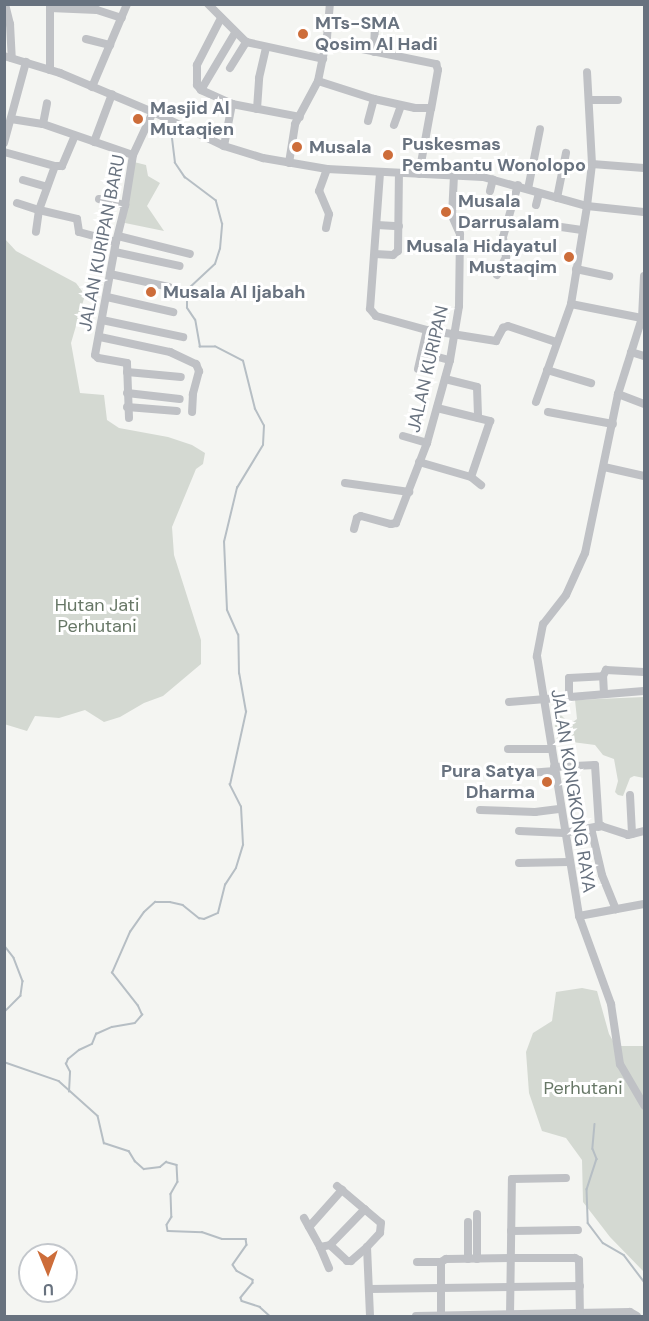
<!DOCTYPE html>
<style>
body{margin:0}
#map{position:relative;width:649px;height:1321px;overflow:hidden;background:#f4f5f2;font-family:"DM Sans",sans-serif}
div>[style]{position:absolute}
.green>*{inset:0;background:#d4d9d2}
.stream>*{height:1.5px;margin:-0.75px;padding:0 0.75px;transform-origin:0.75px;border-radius:0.75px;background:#b6bec4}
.minor>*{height:8px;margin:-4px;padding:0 4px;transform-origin:4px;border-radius:4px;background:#bfc1c5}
.dots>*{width:16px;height:16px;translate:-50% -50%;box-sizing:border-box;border:3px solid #fff;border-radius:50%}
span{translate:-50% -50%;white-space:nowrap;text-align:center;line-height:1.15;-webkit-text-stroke:6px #fff;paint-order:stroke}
.poi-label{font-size:18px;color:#68727f;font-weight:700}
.left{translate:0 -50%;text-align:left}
.right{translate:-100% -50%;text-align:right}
.street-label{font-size:18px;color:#68727f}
.park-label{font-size:18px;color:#677766}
.frame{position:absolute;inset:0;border:6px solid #68727f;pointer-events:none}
.north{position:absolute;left:18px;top:1243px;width:60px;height:60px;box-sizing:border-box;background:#fff;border:2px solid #c3c7cc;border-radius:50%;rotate:179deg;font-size:16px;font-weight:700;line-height:24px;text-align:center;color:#68727f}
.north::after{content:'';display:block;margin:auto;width:21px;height:27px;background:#cd6d3a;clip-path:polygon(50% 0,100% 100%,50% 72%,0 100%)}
</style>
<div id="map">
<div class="green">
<div style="clip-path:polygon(134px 162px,146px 165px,148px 176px,160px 183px,147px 206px,164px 231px,125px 223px)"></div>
<div style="clip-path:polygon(5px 239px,16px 251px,76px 283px,85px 295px,71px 343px,80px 393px,104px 395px,107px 420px,119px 428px,168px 437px,192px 445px,205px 453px,203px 464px,196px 469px,172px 527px,174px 555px,201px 640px,201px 664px,163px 696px,144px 703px,120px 717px,104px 722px,85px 710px,59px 718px,35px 716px,27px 731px,4px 724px)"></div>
<div style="clip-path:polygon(644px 697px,644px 778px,634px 776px,630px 778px,623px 796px,618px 795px,615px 792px,618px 781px,614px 759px,603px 755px,595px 745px,557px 740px,553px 712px,558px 712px,568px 722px,573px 722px,577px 719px,575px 700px)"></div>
<div style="clip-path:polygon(582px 988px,597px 991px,609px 1034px,616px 1046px,644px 1046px,644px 1272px,610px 1237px,583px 1202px,582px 1160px,566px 1138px,542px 1131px,529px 1093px,526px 1052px,533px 1033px,552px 1021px,556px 992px)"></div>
</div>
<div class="stream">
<div style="left:4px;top:945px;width:16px;rotate:52deg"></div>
<div style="left:14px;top:958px;width:25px;rotate:69deg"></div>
<div style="left:23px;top:981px;width:15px;rotate:98deg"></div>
<div style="left:21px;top:996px;width:24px;rotate:135deg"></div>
<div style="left:4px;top:1062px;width:58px;rotate:19.1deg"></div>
<div style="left:59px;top:1081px;width:52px;rotate:41.9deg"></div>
<div style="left:98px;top:1116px;width:28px;rotate:77deg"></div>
<div style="left:104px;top:1143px;width:26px;rotate:18deg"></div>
<div style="left:129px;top:1151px;width:12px;rotate:59deg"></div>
<div style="left:135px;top:1161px;width:12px;rotate:42deg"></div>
<div style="left:144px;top:1169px;width:16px;rotate:-7deg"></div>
<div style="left:160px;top:1167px;width:8px;rotate:-40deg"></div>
<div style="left:166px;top:1162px;width:11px;rotate:15deg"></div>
<div style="left:177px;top:1165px;width:17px;rotate:87deg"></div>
<div style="left:178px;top:1182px;width:14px;rotate:120deg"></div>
<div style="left:171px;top:1194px;width:23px;rotate:88deg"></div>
<div style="left:172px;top:1217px;width:9px;rotate:122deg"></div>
<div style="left:167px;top:1225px;width:6px;rotate:81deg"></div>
<div style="left:168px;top:1231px;width:34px;rotate:2deg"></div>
<div style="left:202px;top:1232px;width:21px;rotate:19deg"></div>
<div style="left:222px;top:1239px;width:24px"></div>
<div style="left:246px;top:1239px;width:6px;rotate:81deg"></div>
<div style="left:247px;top:1245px;width:24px;rotate:125deg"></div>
<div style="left:233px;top:1265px;width:7px;rotate:56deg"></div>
<div style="left:237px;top:1271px;width:18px;rotate:29deg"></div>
<div style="left:253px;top:1280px;width:3px;rotate:90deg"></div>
<div style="left:253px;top:1283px;width:19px;rotate:129deg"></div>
<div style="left:241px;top:1298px;width:3px;rotate:72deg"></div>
<div style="left:242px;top:1301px;width:19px;rotate:18deg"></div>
<div style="left:260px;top:1307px;width:13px;rotate:42deg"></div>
<div style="left:69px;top:1092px;width:20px;rotate:-87deg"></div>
<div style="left:70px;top:1072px;width:9px;rotate:-117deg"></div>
<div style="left:66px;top:1064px;width:5px;rotate:-68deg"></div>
<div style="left:68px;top:1059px;width:14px;rotate:-39deg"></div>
<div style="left:79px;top:1050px;width:14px;rotate:-25deg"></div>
<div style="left:92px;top:1044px;width:11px;rotate:-68deg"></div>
<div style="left:96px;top:1034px;width:17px;rotate:-24deg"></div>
<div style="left:112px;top:1027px;width:23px;rotate:-10deg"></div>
<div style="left:135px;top:1023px;width:11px;rotate:-49deg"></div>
<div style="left:142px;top:1015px;width:10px;rotate:-114deg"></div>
<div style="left:138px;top:1006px;width:42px;rotate:-128.2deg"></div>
<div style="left:112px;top:973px;width:45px;rotate:-66.3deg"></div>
<div style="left:130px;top:932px;width:24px;rotate:-55deg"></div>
<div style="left:144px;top:912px;width:15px;rotate:-42deg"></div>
<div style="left:155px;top:902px;width:15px"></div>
<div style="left:170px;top:902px;width:13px;rotate:13deg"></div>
<div style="left:183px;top:905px;width:21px;rotate:39deg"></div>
<div style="left:199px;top:918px;width:5px;rotate:11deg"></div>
<div style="left:204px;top:919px;width:15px;rotate:-23deg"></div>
<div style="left:218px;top:913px;width:29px;rotate:-76deg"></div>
<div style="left:225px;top:885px;width:20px;rotate:-57deg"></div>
<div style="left:236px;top:868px;width:24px;rotate:-73deg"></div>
<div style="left:243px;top:845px;width:38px;rotate:-93deg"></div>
<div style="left:241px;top:807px;width:25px;rotate:-117deg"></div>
<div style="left:230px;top:785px;width:75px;rotate:-77.6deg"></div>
<div style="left:246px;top:712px;width:39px;rotate:-100deg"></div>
<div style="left:239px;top:674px;width:39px;rotate:-91deg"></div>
<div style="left:238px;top:635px;width:27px;rotate:-114deg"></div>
<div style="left:227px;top:610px;width:68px;rotate:-92.5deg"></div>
<div style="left:224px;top:542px;width:56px;rotate:-76.5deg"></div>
<div style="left:237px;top:488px;width:50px;rotate:-58.8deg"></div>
<div style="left:263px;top:445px;width:19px;rotate:-87deg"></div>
<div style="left:264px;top:426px;width:19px;rotate:-118deg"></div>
<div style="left:255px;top:409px;width:49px;rotate:-104deg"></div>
<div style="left:243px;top:361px;width:31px;rotate:-153deg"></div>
<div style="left:215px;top:347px;width:15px;rotate:180deg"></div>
<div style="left:200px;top:347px;width:27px;rotate:-100deg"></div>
<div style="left:195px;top:320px;width:14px;rotate:-124deg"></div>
<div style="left:187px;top:308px;width:18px;rotate:-90deg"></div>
<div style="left:187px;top:290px;width:38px;rotate:-43deg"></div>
<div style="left:215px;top:264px;width:16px;rotate:-72deg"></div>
<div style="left:220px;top:249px;width:25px;rotate:-85deg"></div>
<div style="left:222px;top:224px;width:24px;rotate:-105deg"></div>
<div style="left:216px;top:201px;width:39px;rotate:-143deg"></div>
<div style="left:185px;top:178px;width:18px;rotate:-124deg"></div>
<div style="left:175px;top:163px;width:35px;rotate:-97deg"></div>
<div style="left:595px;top:1124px;width:25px;rotate:95deg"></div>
<div style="left:593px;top:1149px;width:11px;rotate:68deg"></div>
<div style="left:597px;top:1159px;width:32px;rotate:108deg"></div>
<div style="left:587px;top:1189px;width:34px;rotate:88deg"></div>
<div style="left:588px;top:1223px;width:25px;rotate:53deg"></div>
<div style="left:603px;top:1243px;width:24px;rotate:30deg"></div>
<div style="left:624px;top:1255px;width:34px;rotate:53deg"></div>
</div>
<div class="minor">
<div style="left:5px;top:4px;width:21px;rotate:76deg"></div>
<div style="left:10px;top:24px;width:34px;rotate:87deg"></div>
<div style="left:208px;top:4px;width:54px;rotate:45deg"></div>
<div style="left:246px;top:42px;width:79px;rotate:12.4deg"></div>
<div style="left:50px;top:5px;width:65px;rotate:90deg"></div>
<div style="left:50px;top:8px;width:47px;rotate:2.4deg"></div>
<div style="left:97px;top:10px;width:26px;rotate:18deg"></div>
<div style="left:221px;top:18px;width:53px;rotate:117.1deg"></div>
<div style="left:197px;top:65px;width:20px;rotate:90deg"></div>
<div style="left:197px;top:85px;width:6px;rotate:51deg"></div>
<div style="left:201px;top:90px;width:34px;rotate:24deg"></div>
<div style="left:232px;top:104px;width:69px;rotate:10.8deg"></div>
<div style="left:86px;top:39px;width:25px;rotate:14deg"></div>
<div style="left:362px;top:49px;width:76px;rotate:11.5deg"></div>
<div style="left:436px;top:64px;width:6px;rotate:72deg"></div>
<div style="left:438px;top:70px;width:39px;rotate:100deg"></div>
<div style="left:374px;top:52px;width:27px;rotate:-88deg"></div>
<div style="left:4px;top:56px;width:59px;rotate:16.9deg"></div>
<div style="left:60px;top:73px;width:101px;rotate:22.8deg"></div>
<div style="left:153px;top:112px;width:79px;rotate:25.6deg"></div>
<div style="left:224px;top:146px;width:41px;rotate:17.1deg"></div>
<div style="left:263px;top:158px;width:65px;rotate:9.8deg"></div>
<div style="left:327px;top:169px;width:156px;rotate:2.9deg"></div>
<div style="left:483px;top:177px;width:108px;rotate:15.6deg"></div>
<div style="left:587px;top:206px;width:57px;rotate:6deg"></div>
<div style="left:230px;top:68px;width:31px;rotate:-58deg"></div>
<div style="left:318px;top:81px;width:59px;rotate:17.8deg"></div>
<div style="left:374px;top:99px;width:42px;rotate:12.4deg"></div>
<div style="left:415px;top:108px;width:16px"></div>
<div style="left:431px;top:108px;width:67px;rotate:100.3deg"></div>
<div style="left:92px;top:87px;width:90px;rotate:-67.1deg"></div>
<div style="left:201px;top:90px;width:66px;rotate:-59.2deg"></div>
<div style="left:589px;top:100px;width:29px"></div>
<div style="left:257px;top:109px;width:31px;rotate:-86deg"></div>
<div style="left:259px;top:78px;width:31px;rotate:-77deg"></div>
<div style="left:11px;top:119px;width:32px;rotate:9deg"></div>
<div style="left:43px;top:124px;width:95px;rotate:19deg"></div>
<div style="left:368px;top:121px;width:23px;rotate:-75deg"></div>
<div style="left:43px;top:124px;width:21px;rotate:-79deg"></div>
<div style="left:394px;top:125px;width:20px;rotate:-70deg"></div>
<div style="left:94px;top:142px;width:51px;rotate:-69.4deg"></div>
<div style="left:4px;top:143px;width:84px;rotate:-74.8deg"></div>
<div style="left:224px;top:146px;width:43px;rotate:-79.2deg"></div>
<div style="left:4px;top:152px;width:53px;rotate:15.4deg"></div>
<div style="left:55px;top:166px;width:47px;rotate:110deg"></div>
<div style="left:39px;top:210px;width:39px;rotate:13deg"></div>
<div style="left:77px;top:219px;width:13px;rotate:81deg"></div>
<div style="left:79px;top:232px;width:38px;rotate:15deg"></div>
<div style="left:289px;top:163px;width:39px;rotate:-81deg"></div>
<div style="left:295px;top:124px;width:49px;rotate:-61.9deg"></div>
<div style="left:318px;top:81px;width:45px;rotate:-78.4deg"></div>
<div style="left:327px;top:37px;width:33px;rotate:-85deg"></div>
<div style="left:592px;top:164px;width:52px;rotate:4.4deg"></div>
<div style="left:55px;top:166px;width:7px"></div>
<div style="left:62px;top:166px;width:33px;rotate:-67deg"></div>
<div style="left:380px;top:173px;width:136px;rotate:94.2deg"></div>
<div style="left:370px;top:309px;width:9px;rotate:49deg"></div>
<div style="left:376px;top:316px;width:53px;rotate:15.4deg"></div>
<div style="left:427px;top:330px;width:40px;rotate:103deg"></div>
<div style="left:23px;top:180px;width:25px;rotate:16deg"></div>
<div style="left:528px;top:189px;width:61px;rotate:-78.7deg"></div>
<div style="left:490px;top:191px;width:12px;rotate:-76deg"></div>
<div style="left:557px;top:198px;width:46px;rotate:-78.7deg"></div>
<div style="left:99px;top:199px;width:27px;rotate:13deg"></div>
<div style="left:17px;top:203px;width:23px;rotate:18deg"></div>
<div style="left:39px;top:210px;width:22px;rotate:98deg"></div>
<div style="left:536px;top:205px;width:12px;rotate:-76deg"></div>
<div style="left:377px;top:225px;width:22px;rotate:3deg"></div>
<div style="left:561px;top:227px;width:21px;rotate:8deg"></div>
<div style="left:326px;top:228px;width:14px;rotate:-78deg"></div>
<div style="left:329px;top:214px;width:25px;rotate:-113deg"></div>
<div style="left:319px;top:191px;width:23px;rotate:-70deg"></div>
<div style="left:118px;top:236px;width:74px;rotate:14deg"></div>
<div style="left:115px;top:252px;width:66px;rotate:12.2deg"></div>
<div style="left:375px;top:254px;width:18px;rotate:3deg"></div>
<div style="left:393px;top:255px;width:6px;rotate:-39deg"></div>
<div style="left:398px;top:251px;width:78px;rotate:-89.3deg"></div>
<div style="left:576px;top:269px;width:34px;rotate:12deg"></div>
<div style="left:110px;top:274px;width:60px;rotate:12.4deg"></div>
<div style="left:497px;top:275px;width:20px;rotate:-63deg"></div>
<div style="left:506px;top:257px;width:20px;rotate:-99deg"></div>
<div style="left:503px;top:237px;width:54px;rotate:-73.9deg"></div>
<div style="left:644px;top:276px;width:42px;rotate:92.7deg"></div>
<div style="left:642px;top:318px;width:80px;rotate:107.5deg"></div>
<div style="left:618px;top:394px;width:162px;rotate:101.7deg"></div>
<div style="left:585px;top:553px;width:46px;rotate:114.3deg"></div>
<div style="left:566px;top:595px;width:37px;rotate:128deg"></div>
<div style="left:543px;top:624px;width:33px;rotate:101deg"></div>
<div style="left:537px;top:656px;width:263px;rotate:80.8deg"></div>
<div style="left:579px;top:916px;width:94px;rotate:70deg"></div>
<div style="left:611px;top:1004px;width:61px;rotate:81.5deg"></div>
<div style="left:620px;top:1064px;width:48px;rotate:59.7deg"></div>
<div style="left:107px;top:297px;width:68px;rotate:12.8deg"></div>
<div style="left:571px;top:304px;width:72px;rotate:11.2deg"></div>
<div style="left:102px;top:320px;width:83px;rotate:11.9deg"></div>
<div style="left:427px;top:330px;width:70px;rotate:9.1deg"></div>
<div style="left:496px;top:341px;width:15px;rotate:-62deg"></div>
<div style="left:503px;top:328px;width:5px;rotate:-22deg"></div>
<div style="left:508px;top:326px;width:51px;rotate:18.4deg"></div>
<div style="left:100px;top:337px;width:72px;rotate:12.1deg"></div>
<div style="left:170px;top:352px;width:29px;rotate:25deg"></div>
<div style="left:196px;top:364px;width:8px;rotate:67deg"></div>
<div style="left:199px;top:371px;width:24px;rotate:105deg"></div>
<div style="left:193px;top:394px;width:18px;rotate:93deg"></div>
<div style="left:631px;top:352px;width:14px;rotate:17deg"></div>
<div style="left:423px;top:353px;width:28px;rotate:15deg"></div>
<div style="left:547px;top:370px;width:46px;rotate:16.5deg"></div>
<div style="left:127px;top:372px;width:54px;rotate:5.3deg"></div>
<div style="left:445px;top:379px;width:33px;rotate:14deg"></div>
<div style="left:477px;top:387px;width:31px;rotate:88deg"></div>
<div style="left:127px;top:393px;width:53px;rotate:6.5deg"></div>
<div style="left:618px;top:394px;width:28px;rotate:21deg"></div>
<div style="left:536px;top:402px;width:104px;rotate:-70.3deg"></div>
<div style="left:571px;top:304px;width:99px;rotate:-80.7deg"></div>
<div style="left:587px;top:206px;width:42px;rotate:-83.2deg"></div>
<div style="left:592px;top:164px;width:92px;rotate:-93.1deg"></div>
<div style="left:127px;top:407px;width:50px;rotate:4.6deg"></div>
<div style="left:437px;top:408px;width:55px;rotate:13.8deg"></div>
<div style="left:490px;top:421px;width:59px;rotate:108.7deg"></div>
<div style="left:548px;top:412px;width:66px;rotate:10.5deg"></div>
<div style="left:129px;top:418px;width:55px;rotate:-92.1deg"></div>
<div style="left:127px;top:363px;width:29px;rotate:-170deg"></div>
<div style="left:98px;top:358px;width:4px;rotate:-135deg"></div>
<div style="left:95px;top:355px;width:115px;rotate:-79.5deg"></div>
<div style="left:116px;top:242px;width:38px;rotate:-76deg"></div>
<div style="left:125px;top:205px;width:51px;rotate:-80.9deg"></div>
<div style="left:133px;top:155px;width:47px;rotate:-65.1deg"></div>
<div style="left:403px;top:436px;width:25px;rotate:16deg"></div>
<div style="left:419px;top:462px;width:54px;rotate:16.1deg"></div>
<div style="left:471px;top:477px;width:13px;rotate:39deg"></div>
<div style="left:604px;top:467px;width:41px;rotate:12.7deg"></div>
<div style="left:345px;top:483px;width:65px;rotate:8deg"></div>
<div style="left:354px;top:529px;width:11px;rotate:-75deg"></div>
<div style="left:357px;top:518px;width:4px;rotate:-27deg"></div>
<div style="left:361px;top:516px;width:31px;rotate:15deg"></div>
<div style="left:391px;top:524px;width:5px;rotate:-11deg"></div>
<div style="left:396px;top:523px;width:86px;rotate:-68.8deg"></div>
<div style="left:427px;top:443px;width:86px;rotate:-74.5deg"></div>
<div style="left:450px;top:360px;width:55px;rotate:-80.5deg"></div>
<div style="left:459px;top:306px;width:72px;rotate:-89.2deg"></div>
<div style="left:460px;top:234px;width:20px;rotate:-114deg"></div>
<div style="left:452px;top:216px;width:41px;rotate:-87.2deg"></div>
<div style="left:604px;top:694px;width:18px;rotate:-93deg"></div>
<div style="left:603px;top:676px;width:7px;rotate:-63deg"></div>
<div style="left:606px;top:670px;width:38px;rotate:3deg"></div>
<div style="left:569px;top:695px;width:17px;rotate:-90deg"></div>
<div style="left:569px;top:678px;width:34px;rotate:-3deg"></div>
<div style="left:509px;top:702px;width:135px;rotate:-4.7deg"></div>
<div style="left:508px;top:749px;width:44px"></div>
<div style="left:554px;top:767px;width:41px;rotate:-2.8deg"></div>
<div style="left:595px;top:765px;width:62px;rotate:86.3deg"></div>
<div style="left:502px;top:775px;width:53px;rotate:-4.3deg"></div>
<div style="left:630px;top:795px;width:39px;rotate:87deg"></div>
<div style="left:480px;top:810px;width:55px;rotate:2.1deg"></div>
<div style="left:535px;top:812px;width:26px;rotate:-7deg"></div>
<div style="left:591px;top:828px;width:48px;rotate:76.8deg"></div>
<div style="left:602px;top:875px;width:37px;rotate:68deg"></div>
<div style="left:519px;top:831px;width:45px;rotate:2.5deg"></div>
<div style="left:564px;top:833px;width:38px;rotate:-11deg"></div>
<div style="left:601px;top:826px;width:28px;rotate:18deg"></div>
<div style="left:628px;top:835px;width:16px;rotate:-14deg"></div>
<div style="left:519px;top:863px;width:50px;rotate:-1.1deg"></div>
<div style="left:579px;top:916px;width:66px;rotate:-10.5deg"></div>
<div style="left:337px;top:1186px;width:57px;rotate:40.1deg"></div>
<div style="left:381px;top:1223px;width:10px;rotate:96deg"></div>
<div style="left:380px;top:1233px;width:19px;rotate:133deg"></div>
<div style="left:367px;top:1247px;width:69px;rotate:87.5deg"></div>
<div style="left:477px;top:1214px;width:45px;rotate:90deg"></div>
<div style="left:304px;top:1218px;width:33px;rotate:61deg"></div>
<div style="left:320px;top:1247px;width:10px;rotate:-11deg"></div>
<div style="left:330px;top:1245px;width:23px;rotate:43deg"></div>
<div style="left:347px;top:1261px;width:4px"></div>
<div style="left:351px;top:1261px;width:21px;rotate:-41deg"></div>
<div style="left:468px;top:1222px;width:37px;rotate:90deg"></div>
<div style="left:309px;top:1227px;width:50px;rotate:-48.3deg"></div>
<div style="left:511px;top:1231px;width:67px;rotate:-0.9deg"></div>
<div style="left:330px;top:1245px;width:50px;rotate:-45.8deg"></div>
<div style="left:320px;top:1247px;width:23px;rotate:67deg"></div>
<div style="left:417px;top:1262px;width:24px"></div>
<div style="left:370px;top:1289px;width:210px;rotate:-0.8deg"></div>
<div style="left:416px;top:1316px;width:214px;rotate:-1.1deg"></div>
<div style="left:630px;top:1312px;width:8px;rotate:30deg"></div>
<div style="left:441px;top:1316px;width:54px;rotate:-90deg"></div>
<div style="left:441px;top:1262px;width:6px;rotate:-31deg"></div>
<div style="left:446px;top:1259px;width:64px;rotate:-0.9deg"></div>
<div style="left:510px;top:1258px;width:65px"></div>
<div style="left:575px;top:1258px;width:4px;rotate:27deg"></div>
<div style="left:579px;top:1260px;width:56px;rotate:89deg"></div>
<div style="left:510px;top:1316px;width:137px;rotate:-89.2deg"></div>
<div style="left:512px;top:1179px;width:54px;rotate:-1.1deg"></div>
</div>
<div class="dots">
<div style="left:303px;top:34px;background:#cd6d3a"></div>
<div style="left:138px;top:119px;background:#cd6d3a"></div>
<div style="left:297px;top:147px;background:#cd6d3a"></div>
<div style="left:388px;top:155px;background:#cd6d3a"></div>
<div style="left:446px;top:212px;background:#cd6d3a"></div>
<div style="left:569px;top:257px;background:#cd6d3a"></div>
<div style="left:151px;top:292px;background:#cd6d3a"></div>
<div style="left:547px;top:782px;background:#cd6d3a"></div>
</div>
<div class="poi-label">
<span class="left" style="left:315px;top:34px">MTs-SMA<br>Qosim Al Hadi</span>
<span class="left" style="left:150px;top:119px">Masjid Al<br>Mutaqien</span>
<span class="left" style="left:402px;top:155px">Puskesmas<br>Pembantu Wonolopo</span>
<span class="left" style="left:309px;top:147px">Musala</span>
<span class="left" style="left:458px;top:212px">Musala<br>Darrusalam</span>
<span class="right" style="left:557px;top:257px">Musala Hidayatul<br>Mustaqim</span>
<span class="left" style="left:163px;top:292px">Musala Al Ijabah</span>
<span class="right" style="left:535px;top:782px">Pura Satya<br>Dharma</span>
</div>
<div class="street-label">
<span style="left:102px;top:243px;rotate:-79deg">JALAN KURIPAN BARU</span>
<span style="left:428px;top:369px;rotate:-77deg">JALAN KURIPAN</span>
<span style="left:573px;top:791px;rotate:81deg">JALAN KONGKONG RAYA</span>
</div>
<div class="park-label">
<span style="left:97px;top:616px">Hutan Jati<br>Perhutani</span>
<span style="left:583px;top:1088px">Perhutani</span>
</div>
<div class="frame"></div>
<div class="north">U</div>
</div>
